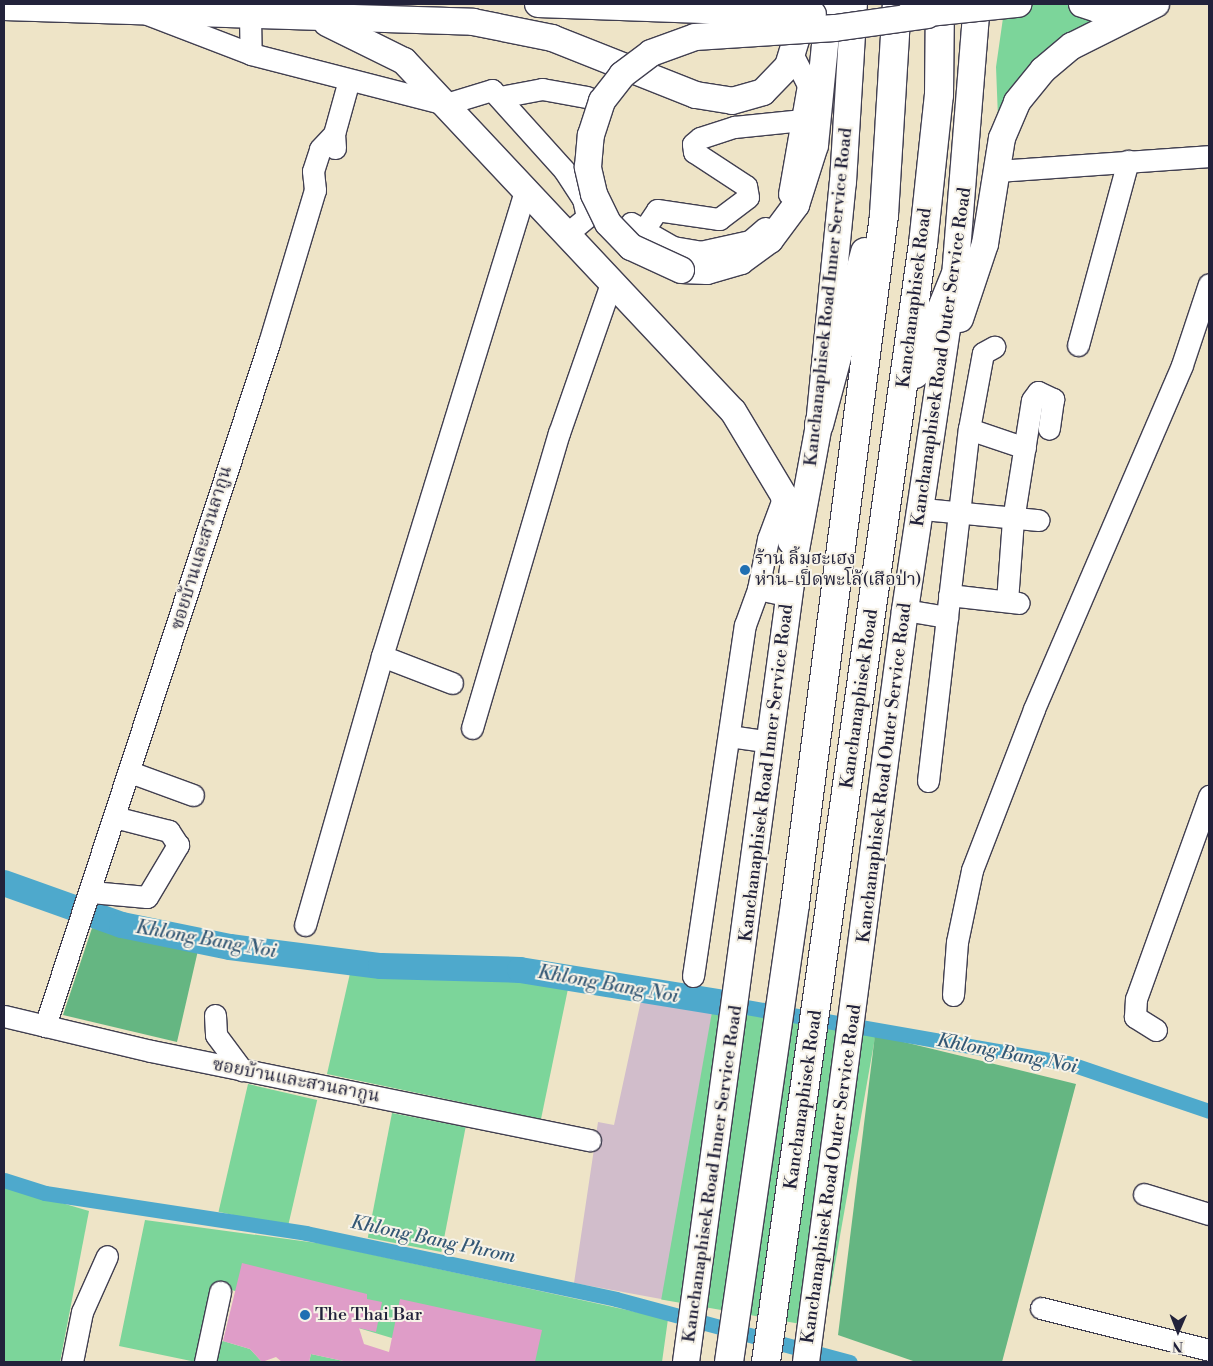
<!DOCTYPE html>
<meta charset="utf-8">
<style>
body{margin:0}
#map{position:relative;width:1213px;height:1366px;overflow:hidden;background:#eee4c7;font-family:"Libre Bodoni","Noto Serif Thai",serif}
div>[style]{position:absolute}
.industrial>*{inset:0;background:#d1bdcb}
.green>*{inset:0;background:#7cd59a;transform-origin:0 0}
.forest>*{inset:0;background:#65b682}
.canal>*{height:15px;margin:-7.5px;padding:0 7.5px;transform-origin:7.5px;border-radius:7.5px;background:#4ea9cc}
.river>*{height:26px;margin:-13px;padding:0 13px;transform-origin:13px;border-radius:13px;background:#4ea9cc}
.building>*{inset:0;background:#df9dc8}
.roads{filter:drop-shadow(1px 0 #413f50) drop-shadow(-1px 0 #413f50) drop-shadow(0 1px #413f50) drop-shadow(0 -1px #413f50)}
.minor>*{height:21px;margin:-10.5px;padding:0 10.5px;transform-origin:10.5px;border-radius:10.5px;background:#fff}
.major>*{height:26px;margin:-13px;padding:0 13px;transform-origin:13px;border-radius:13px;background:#fff}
.highway>*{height:28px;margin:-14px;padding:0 14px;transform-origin:14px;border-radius:14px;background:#fff}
.bridges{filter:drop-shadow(1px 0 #413f50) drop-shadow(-1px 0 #413f50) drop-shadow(0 1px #413f50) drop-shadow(0 -1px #413f50)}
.major-bridge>*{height:26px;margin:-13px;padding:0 13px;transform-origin:13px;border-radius:13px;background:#fff}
.dots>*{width:14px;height:14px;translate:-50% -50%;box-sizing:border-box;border:2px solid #f7f3e8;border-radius:50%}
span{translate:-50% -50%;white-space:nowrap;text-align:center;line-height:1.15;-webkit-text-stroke:4px #f7f3e8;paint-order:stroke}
.street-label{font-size:18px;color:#22223b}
.poi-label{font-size:18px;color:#22223b}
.left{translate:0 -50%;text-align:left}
.water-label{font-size:19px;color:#345875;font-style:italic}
.frame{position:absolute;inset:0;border:5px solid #22223b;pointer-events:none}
.north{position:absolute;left:1153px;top:1306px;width:50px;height:50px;-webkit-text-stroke:4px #f7f3e8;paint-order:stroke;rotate:181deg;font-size:14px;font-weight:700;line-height:20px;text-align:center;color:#22223b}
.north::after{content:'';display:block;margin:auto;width:18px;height:22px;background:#22223b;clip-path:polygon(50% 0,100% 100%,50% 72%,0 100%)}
</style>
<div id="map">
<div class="industrial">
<div style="clip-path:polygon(642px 996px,713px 1006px,672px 1301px,574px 1283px,598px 1122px,614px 1125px)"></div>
</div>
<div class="green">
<div style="clip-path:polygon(1005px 4px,1069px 4px,1095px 18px,1037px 67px,998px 118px,996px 67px)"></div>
<div style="clip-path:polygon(351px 969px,522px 976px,569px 984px,541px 1119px,327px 1074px)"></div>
<div style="left:713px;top:1006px;width:165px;height:298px;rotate:10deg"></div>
<div style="left:248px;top:1084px;width:71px;height:131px;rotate:13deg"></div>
<div style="left:392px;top:1113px;width:75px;height:127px;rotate:11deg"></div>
<div style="clip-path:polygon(4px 1186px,89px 1211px,60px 1362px,4px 1362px)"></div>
<div style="clip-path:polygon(145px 1220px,324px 1244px,668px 1319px,662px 1362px,472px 1362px,215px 1285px,196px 1362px,119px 1346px)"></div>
<div style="clip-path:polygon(223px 1341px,250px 1349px,262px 1362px,213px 1362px,216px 1346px)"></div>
<div style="clip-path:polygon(311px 1354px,348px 1362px,309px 1362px)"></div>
</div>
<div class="forest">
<div style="clip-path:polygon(92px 928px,199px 946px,177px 1042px,63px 1015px)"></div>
<div style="clip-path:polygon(875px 1035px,1076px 1084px,1002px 1362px,916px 1362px,838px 1335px)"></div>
</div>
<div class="canal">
<div style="left:729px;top:1004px;width:344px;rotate:9.9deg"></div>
<div style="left:1068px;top:1063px;width:149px;rotate:18.8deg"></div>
<div style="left:4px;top:1180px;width:43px;rotate:17.6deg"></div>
<div style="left:45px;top:1193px;width:264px;rotate:8.7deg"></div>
<div style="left:306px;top:1233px;width:317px;rotate:12deg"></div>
<div style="left:616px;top:1299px;width:242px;rotate:15.1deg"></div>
</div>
<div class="river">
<div style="left:4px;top:883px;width:125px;rotate:19.6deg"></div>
<div style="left:122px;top:925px;width:110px;rotate:11.5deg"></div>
<div style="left:230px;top:947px;width:152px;rotate:7.2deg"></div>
<div style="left:381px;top:966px;width:139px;rotate:1.6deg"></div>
<div style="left:520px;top:970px;width:212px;rotate:9.2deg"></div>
</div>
<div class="building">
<div style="clip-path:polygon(242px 1263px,367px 1294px,367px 1299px,382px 1302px,376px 1332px,359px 1328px,364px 1344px,389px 1352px,400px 1299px,542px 1330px,535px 1362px,348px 1362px,311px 1354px,309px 1362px,282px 1362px,276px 1357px,262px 1362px,250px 1349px,223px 1341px)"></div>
</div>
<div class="roads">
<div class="minor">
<div style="left:147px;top:14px;width:111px;rotate:21deg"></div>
<div style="left:251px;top:54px;width:201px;rotate:14.4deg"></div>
<div style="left:446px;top:104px;width:48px;rotate:-16.9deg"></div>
<div style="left:492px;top:90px;width:108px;rotate:48deg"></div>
<div style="left:564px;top:170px;width:35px;rotate:57deg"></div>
<div style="left:583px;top:199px;width:18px;rotate:77deg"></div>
<div style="left:587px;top:217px;width:25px;rotate:140deg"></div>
<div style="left:250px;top:15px;width:39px;rotate:89deg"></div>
<div style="left:500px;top:97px;width:43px;rotate:-10.8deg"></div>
<div style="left:542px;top:89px;width:46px;rotate:10.1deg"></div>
<div style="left:335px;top:148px;width:14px;rotate:-94deg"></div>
<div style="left:334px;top:134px;width:56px;rotate:-74.5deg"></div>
<div style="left:997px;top:171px;width:213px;rotate:-4deg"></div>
<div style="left:789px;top:194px;width:111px;rotate:-80.1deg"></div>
<div style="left:808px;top:85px;width:36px;rotate:-117deg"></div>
<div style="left:631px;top:223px;width:48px;rotate:29.7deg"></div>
<div style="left:673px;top:247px;width:27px;rotate:10deg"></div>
<div style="left:700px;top:252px;width:51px;rotate:-12.4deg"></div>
<div style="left:750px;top:241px;width:20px;rotate:-41deg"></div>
<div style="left:643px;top:231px;width:25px;rotate:-56deg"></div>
<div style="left:657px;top:210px;width:63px;rotate:8.3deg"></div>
<div style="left:719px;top:219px;width:36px;rotate:-37deg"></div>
<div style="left:748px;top:197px;width:11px;rotate:-100deg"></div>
<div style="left:746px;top:186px;width:62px;rotate:-146.8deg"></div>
<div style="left:694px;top:152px;width:8px;rotate:-97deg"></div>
<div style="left:693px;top:144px;width:9px;rotate:-41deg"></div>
<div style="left:700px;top:138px;width:36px;rotate:-18deg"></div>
<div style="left:734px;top:127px;width:69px;rotate:-5.8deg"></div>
<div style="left:1078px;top:345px;width:191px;rotate:-74.8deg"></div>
<div style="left:969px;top:429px;width:59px;rotate:18.7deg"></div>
<div style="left:923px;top:509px;width:116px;rotate:5.5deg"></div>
<div style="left:758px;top:589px;width:51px;rotate:-78.7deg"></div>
<div style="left:768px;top:539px;width:46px;rotate:-69.6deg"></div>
<div style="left:949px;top:595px;width:70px;rotate:6.5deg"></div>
<div style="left:1007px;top:601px;width:81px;rotate:-85.8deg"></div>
<div style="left:1013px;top:520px;width:121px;rotate:-81deg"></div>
<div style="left:1032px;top:400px;width:10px;rotate:-53deg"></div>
<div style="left:1038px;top:392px;width:17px;rotate:25deg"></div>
<div style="left:1053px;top:399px;width:30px;rotate:98deg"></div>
<div style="left:905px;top:610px;width:43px;rotate:9.5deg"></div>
<div style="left:382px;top:656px;width:75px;rotate:21.1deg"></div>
<div style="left:472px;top:728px;width:308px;rotate:-73.6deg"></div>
<div style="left:559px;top:433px;width:161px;rotate:-70.8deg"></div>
<div style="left:729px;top:736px;width:42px;rotate:8.1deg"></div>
<div style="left:130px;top:772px;width:67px;rotate:20.1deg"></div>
<div style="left:928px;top:781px;width:354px;rotate:-83.4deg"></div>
<div style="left:969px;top:429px;width:77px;rotate:-79.6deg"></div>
<div style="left:983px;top:353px;width:13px;rotate:-29deg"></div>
<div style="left:91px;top:892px;width:56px;rotate:5.1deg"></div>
<div style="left:147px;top:897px;width:61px;rotate:-59.2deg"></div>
<div style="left:178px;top:845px;width:17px;rotate:-123deg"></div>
<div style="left:169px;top:831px;width:57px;rotate:-165.7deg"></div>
<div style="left:305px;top:925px;width:280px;rotate:-74deg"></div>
<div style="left:382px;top:656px;width:489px;rotate:-72.9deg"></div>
<div style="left:693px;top:976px;width:355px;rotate:-81.6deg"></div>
<div style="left:745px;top:625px;width:38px;rotate:-70deg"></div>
<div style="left:758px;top:589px;width:33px;rotate:12deg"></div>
<div style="left:953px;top:995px;width:53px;rotate:-85.7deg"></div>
<div style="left:957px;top:942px;width:74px;rotate:-78.2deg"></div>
<div style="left:972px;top:870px;width:173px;rotate:-68.9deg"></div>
<div style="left:1034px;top:709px;width:374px;rotate:-66.7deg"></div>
<div style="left:1182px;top:365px;width:85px;rotate:-71.6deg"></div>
<div style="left:215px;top:1015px;width:20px;rotate:87deg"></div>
<div style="left:216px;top:1035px;width:44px;rotate:53.4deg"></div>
<div style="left:4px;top:1016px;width:151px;rotate:13.4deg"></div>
<div style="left:151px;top:1051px;width:448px;rotate:11.5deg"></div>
<div style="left:45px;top:1026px;width:719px;rotate:-71.84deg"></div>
<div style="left:269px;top:343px;width:160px;rotate:-73.3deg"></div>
<div style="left:315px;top:190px;width:19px;rotate:-96deg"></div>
<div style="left:313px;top:171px;width:23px;rotate:-72deg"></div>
<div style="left:320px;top:149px;width:21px;rotate:-47deg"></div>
<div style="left:1156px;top:1030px;width:25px;rotate:-148deg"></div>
<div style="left:1135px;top:1017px;width:18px;rotate:-87deg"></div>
<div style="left:1136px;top:999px;width:216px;rotate:-70.2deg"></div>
<div style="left:1144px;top:1194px;width:68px;rotate:17.1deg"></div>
<div style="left:1041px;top:1308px;width:173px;rotate:14deg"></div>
<div style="left:72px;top:1362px;width:51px;rotate:-78.7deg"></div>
<div style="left:82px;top:1312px;width:61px;rotate:-65.9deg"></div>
<div style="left:205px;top:1362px;width:72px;rotate:-77.9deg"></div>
</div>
<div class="major">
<div style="left:1082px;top:4px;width:16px;rotate:18deg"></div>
<div style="left:1097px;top:9px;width:36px;rotate:-5deg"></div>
<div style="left:4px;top:7px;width:469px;rotate:1.8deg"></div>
<div style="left:473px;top:22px;width:81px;rotate:11.4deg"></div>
<div style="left:552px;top:38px;width:155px;rotate:21.6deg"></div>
<div style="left:696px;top:95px;width:36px;rotate:9deg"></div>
<div style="left:732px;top:101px;width:32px;rotate:-16deg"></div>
<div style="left:763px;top:92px;width:36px;rotate:-46deg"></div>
<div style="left:788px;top:66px;width:28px;rotate:-73deg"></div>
<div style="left:796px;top:39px;width:30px;rotate:-94deg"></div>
<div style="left:327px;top:23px;width:86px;rotate:26.3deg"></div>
<div style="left:404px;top:61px;width:480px;rotate:46.8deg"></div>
<div style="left:733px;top:411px;width:99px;rotate:59deg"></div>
<div style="left:784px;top:496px;width:46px;rotate:81.2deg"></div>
<div style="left:681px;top:270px;width:26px;rotate:2deg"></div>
<div style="left:707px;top:271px;width:35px;rotate:-16deg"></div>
<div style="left:741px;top:261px;width:36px;rotate:-36deg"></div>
<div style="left:770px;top:240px;width:44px;rotate:-53.4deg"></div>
<div style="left:796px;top:205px;width:63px;rotate:-72.4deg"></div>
<div style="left:815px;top:145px;width:142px;rotate:-84.3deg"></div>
<div style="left:960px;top:319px;width:79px;rotate:-71.6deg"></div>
<div style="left:985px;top:244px;width:107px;rotate:-80.9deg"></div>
<div style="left:1002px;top:138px;width:39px;rotate:-67deg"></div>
<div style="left:1017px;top:102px;width:41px;rotate:-50.9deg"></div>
<div style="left:1043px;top:70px;width:38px;rotate:-40deg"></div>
<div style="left:1072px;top:46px;width:94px;rotate:-26.6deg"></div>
<div style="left:686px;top:1362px;width:808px;rotate:-82.32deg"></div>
<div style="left:794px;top:561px;width:138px;rotate:-79.6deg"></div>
<div style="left:819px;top:425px;width:244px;rotate:-84.4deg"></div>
<div style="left:843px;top:182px;width:178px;rotate:-86.5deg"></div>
<div style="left:806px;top:1362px;width:758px;rotate:-82.5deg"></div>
<div style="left:905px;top:610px;width:338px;rotate:-81.5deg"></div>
<div style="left:955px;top:276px;width:273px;rotate:-85.4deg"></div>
</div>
<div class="highway">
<div style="left:915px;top:374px;width:106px;rotate:-67.8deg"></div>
<div style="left:819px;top:425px;width:179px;rotate:-75.1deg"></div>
<div style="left:729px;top:1362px;width:463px;rotate:-81.8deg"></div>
<div style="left:795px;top:904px;width:695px;rotate:-82.64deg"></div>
<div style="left:884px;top:215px;width:211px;rotate:-86.5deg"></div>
<div style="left:766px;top:1362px;width:1129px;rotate:-82.01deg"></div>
<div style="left:923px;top:244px;width:150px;rotate:-83.9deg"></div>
<div style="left:939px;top:95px;width:91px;rotate:-89.4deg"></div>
</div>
</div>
<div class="bridges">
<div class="major-bridge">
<div style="left:538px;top:4px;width:275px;rotate:2.1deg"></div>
<div style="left:909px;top:15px;width:110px;rotate:-5.8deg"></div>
<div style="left:681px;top:270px;width:55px;rotate:-155.3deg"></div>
<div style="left:631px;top:247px;width:33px;rotate:-134deg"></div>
<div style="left:608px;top:223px;width:32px;rotate:-116deg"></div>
<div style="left:594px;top:194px;width:28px;rotate:-103deg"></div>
<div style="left:588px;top:167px;width:32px;rotate:-85deg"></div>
<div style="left:591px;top:135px;width:36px;rotate:-72deg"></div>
<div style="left:602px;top:101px;width:33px;rotate:-52deg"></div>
<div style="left:622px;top:75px;width:36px;rotate:-37deg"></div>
<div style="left:651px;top:53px;width:47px;rotate:-20deg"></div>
<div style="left:695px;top:37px;width:140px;rotate:-3.7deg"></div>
<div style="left:835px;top:28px;width:93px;rotate:-8deg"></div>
</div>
</div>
<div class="dots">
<div style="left:745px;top:570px;background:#1f6fb2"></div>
<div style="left:305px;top:1315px;background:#1f6fb2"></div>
</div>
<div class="street-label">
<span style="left:829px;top:297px;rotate:-84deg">Kanchanaphisek Road Inner Service Road</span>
<span style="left:915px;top:298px;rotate:-83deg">Kanchanaphisek Road</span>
<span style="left:942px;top:357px;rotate:-82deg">Kanchanaphisek Road Outer Service Road</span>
<span style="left:202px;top:548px;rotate:-73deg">ซอยบ้านและสวนลากูน</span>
<span style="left:860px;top:699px;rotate:-82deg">Kanchanaphisek Road</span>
<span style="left:767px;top:773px;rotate:-83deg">Kanchanaphisek Road Inner Service Road</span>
<span style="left:885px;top:773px;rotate:-83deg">Kanchanaphisek Road Outer Service Road</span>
<span style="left:296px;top:1081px;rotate:11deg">ซอยบ้านและสวนลากูน</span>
<span style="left:804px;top:1100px;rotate:-82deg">Kanchanaphisek Road</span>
<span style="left:713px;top:1174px;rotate:-82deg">Kanchanaphisek Road Inner Service Road</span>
<span style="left:832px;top:1174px;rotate:-82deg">Kanchanaphisek Road Outer Service Road</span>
</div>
<div class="poi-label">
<span class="left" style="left:755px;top:570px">ร้าน ลิ้มฮะเฮง<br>ห่าน-เป็ดพะโล้(เสือป่า)</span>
<span class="left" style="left:315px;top:1315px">The Thai Bar</span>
</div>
<div class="water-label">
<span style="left:206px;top:940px;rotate:10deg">Khlong Bang Noi</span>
<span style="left:608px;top:985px;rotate:10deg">Khlong Bang Noi</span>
<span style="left:1007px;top:1054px;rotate:11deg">Khlong Bang Noi</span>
<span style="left:433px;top:1240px;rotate:12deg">Khlong Bang Phrom</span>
</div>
<div class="frame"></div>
<div class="north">N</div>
</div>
